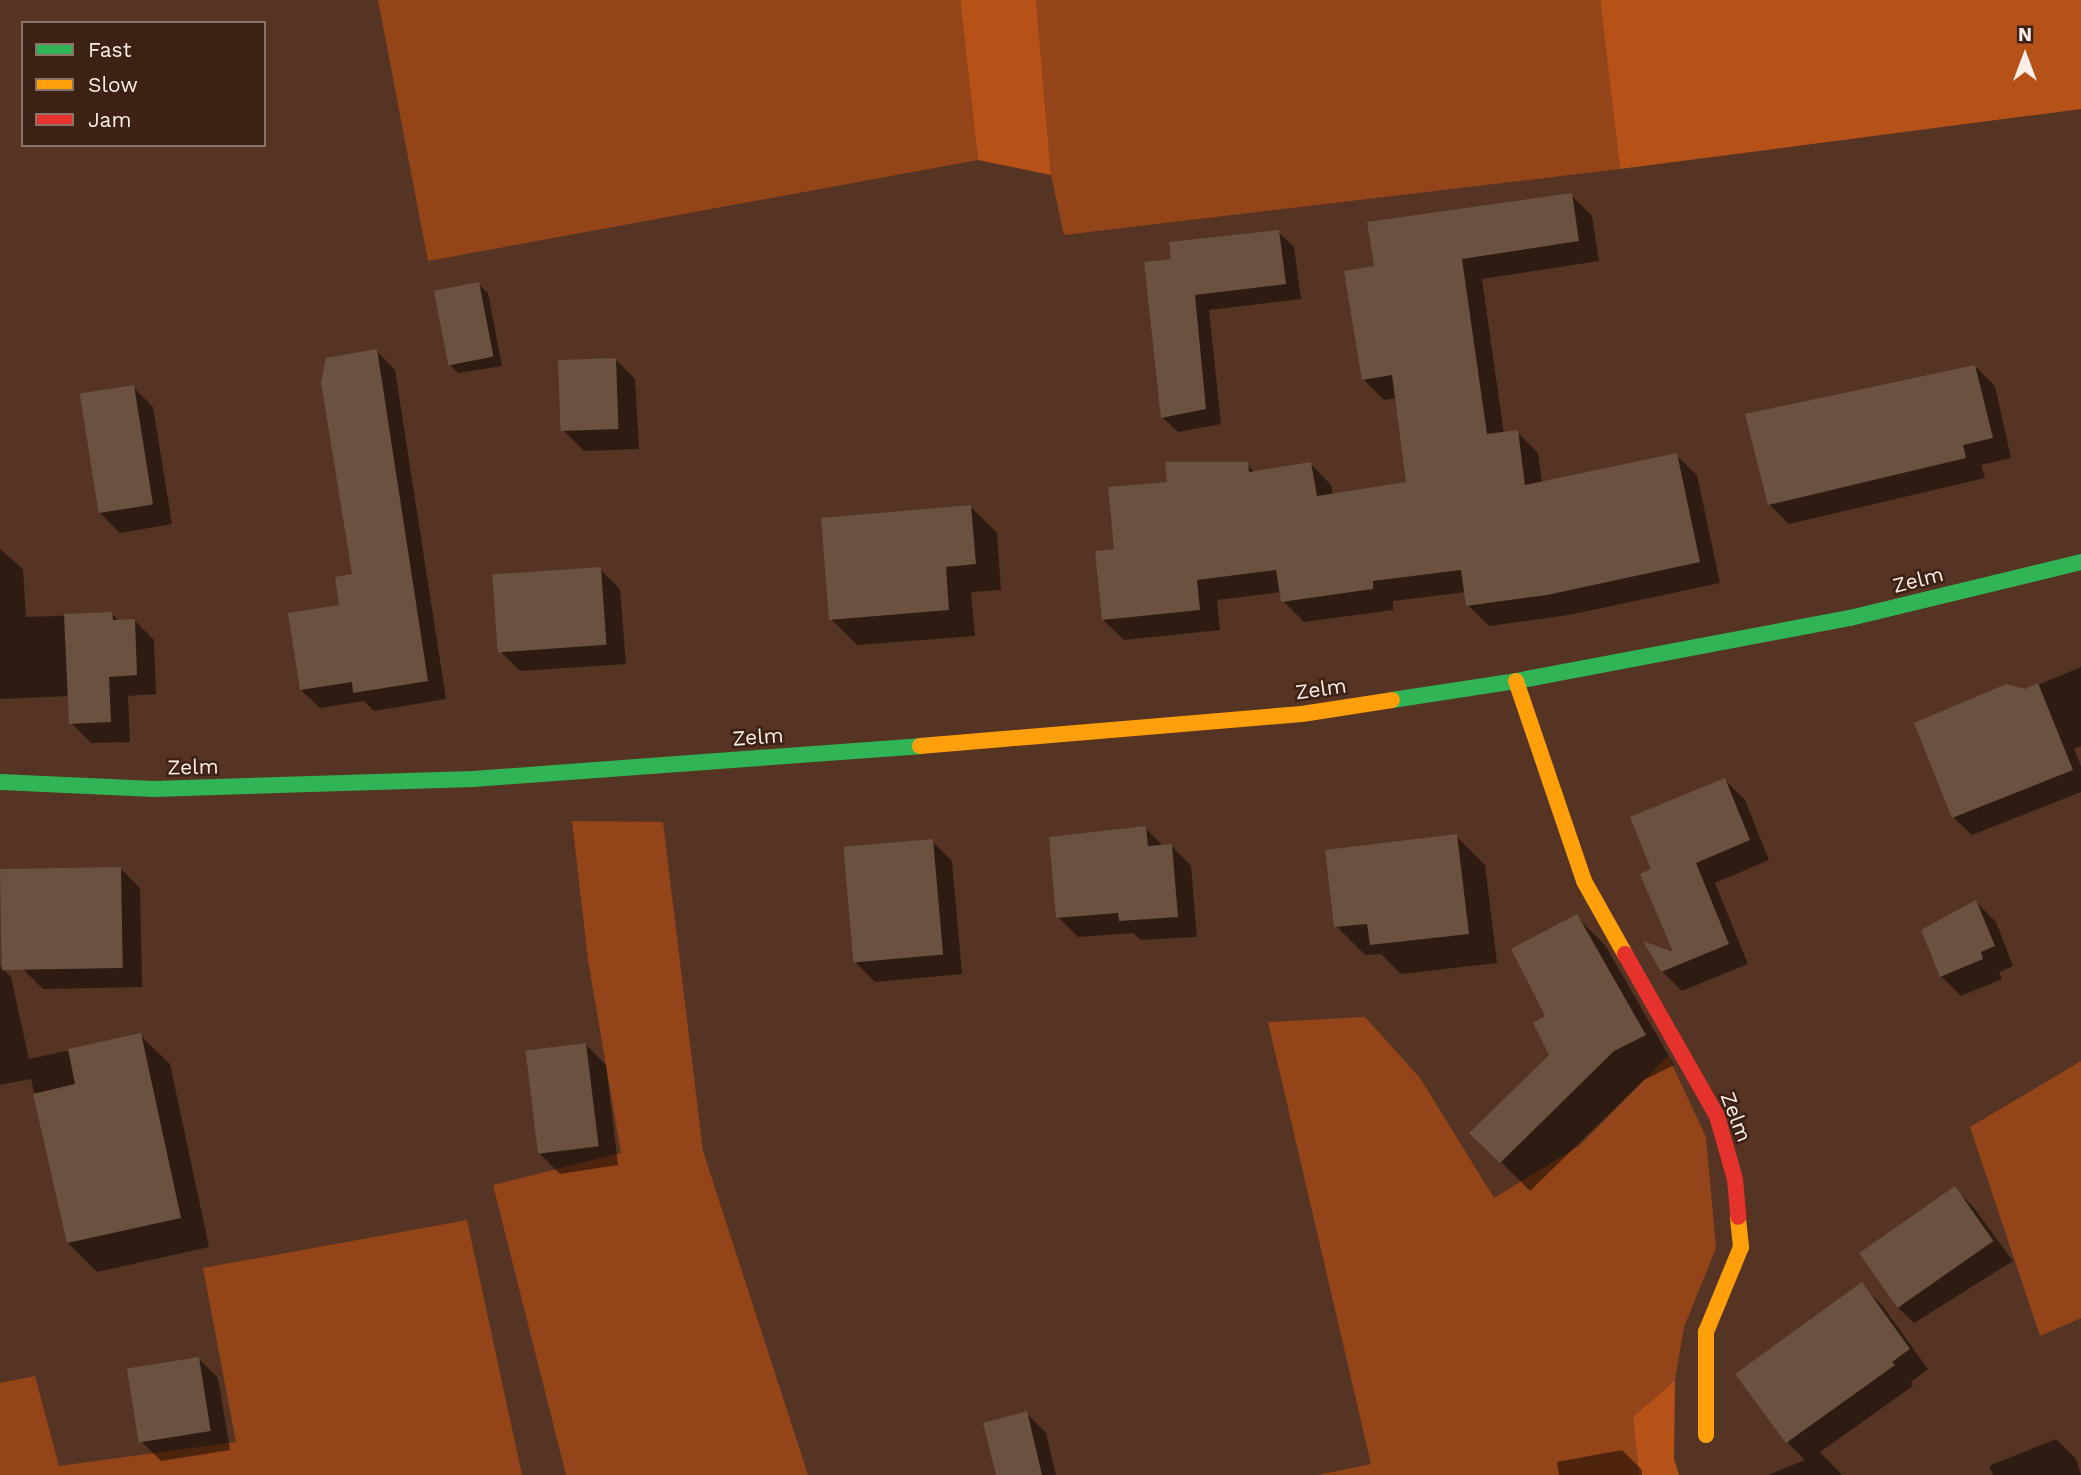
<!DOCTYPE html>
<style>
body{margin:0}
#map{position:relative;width:2081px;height:1475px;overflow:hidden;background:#563423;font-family:"Work Sans",sans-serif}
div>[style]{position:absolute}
.green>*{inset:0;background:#944419}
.forest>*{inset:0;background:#b65117}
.shadow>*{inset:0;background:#0007}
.building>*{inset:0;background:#6a5140;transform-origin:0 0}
.fast>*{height:16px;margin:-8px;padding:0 8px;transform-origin:8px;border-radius:8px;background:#30b455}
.slow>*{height:16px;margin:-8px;padding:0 8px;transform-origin:8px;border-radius:8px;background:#ff9f0a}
.jam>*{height:16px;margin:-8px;padding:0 8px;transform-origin:8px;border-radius:8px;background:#e5322d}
span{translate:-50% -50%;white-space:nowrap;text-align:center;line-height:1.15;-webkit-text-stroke:5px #3d2114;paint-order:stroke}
.street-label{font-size:21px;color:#fdede6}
.legend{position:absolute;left:21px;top:21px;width:245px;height:126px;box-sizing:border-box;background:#3d2114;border:2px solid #8a7368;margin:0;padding:9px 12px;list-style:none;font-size:21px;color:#fdede6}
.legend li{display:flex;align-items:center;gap:14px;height:35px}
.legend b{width:35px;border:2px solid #8a7368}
.north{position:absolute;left:1990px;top:21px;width:70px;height:70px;-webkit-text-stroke:5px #3d2114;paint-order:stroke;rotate:0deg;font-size:19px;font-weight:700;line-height:28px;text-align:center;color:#fdede6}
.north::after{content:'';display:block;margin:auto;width:24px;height:32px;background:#fdede6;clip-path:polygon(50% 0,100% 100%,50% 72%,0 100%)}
</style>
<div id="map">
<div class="green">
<div style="clip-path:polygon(378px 0,960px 0,978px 160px,428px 261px)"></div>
<div style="clip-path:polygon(1036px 0,1600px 0,1620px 169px,1064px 235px,1051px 175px)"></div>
<div style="clip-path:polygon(572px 821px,663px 822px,703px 1151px,808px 1475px,566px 1475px,493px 1185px,621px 1153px,588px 960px)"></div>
<div style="clip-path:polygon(1365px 1017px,1420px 1078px,1494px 1198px,1579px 1146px,1668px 1056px,1706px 1137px,1716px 1248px,1684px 1327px,1675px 1380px,1633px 1417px,1639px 1475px,1318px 1475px,1371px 1464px,1268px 1022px)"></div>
<div style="clip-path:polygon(2081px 1061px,2081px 1318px,2040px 1336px,1970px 1127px)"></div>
<div style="clip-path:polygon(467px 1220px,522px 1475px,0 1475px,0 1383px,35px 1376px,59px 1466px,236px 1442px,203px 1268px)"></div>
</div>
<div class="forest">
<div style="clip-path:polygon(960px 0,1036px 0,1051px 175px,978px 160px)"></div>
<div style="clip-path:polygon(1600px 0,2081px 0,2081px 109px,1620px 169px)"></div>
<div style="clip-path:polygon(1675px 1380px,1674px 1459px,1679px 1475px,1639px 1475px,1633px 1417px)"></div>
</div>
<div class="shadow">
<div style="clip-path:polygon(1571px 195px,1592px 216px,1599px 261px,1482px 279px,1504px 434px,1517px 432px,1538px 453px,1542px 483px,1676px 455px,1697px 475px,1720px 583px,1569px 615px,1489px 626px,1468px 605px,1466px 592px,1393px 601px,1393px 610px,1304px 622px,1283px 601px,1282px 592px,1217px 600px,1220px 630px,1124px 640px,1103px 620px,1115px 550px,1169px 483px,1247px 464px,1256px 473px,1311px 464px,1331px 485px,1333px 495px,1408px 484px,1396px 398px,1384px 400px,1363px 379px,1376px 267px)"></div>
<div style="clip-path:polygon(1278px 232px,1294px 247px,1301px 299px,1209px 310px,1221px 424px,1178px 432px,1162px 417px,1173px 261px)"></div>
<div style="clip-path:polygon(478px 284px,488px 293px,502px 366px,458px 373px,448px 363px)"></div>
<div style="clip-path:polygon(377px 351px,395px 370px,446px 699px,374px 711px,364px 701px,320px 708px,301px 690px,354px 576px)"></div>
<div style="clip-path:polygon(615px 359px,635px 379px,639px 449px,584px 451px,564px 431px)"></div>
<div style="clip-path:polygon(1975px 366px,1995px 386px,2011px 458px,1981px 465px,1985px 478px,1789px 524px,1769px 504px)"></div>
<div style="clip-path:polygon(133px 387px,153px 407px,172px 524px,120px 533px,100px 513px)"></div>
<div style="clip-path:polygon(970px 506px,997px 533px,1001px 590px,971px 592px,975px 636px,857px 645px,831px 619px)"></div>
<div style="clip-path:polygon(0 549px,23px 569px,26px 617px,112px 614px,119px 621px,134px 620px,154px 640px,156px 694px,128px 696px,130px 742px,91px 743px,71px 723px,70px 696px,0 699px)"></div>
<div style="clip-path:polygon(600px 569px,620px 589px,626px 664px,520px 671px,500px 651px)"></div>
<div style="clip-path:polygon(2081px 667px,2081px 746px,2074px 749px,2081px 766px,2081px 792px,1972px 835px,1953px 817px,2025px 690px)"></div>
<div style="clip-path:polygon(1725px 780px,1745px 800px,1769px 860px,1715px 883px,1748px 964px,1682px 991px,1662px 971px,1676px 956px,1653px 870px)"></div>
<div style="clip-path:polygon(1145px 828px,1164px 847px,1172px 846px,1191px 866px,1197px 937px,1141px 940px,1133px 933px,1078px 937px,1058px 917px)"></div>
<div style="clip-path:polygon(1456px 836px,1485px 865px,1497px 963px,1401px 974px,1381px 954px,1365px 955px,1336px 926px)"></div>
<div style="clip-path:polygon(932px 841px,952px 861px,962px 974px,875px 982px,855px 962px)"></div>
<div style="clip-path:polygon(120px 868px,140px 888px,142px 987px,43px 989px,23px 969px)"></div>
<div style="clip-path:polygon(1976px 902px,1996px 922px,2013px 966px,1999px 972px,2002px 979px,1961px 996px,1941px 976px)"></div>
<div style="clip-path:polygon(1576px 916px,1605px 945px,1674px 1065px,1644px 1080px,1530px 1191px,1472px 1133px,1551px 1055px,1547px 1017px)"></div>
<div style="clip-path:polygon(0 966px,11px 977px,29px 1059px,140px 1035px,170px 1064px,209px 1247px,97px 1272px,68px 1243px,31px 1079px,0 1085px)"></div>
<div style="clip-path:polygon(586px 1045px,606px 1065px,618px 1165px,560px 1174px,540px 1154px)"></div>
<div style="clip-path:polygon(1954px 1188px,1974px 1208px,2013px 1261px,1914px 1323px,1894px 1304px)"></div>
<div style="clip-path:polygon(1861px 1285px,1881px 1304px,1928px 1369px,1911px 1382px,1913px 1386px,1820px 1452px,1842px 1475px,1768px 1475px,1805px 1460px,1787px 1442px)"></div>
<div style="clip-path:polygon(198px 1358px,218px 1378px,230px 1450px,161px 1461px,141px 1441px)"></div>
<div style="clip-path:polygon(1026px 1413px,1046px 1433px,1056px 1475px,998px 1475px)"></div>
<div style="clip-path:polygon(2056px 1439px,2076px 1459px,2081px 1475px,1993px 1475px,1989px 1466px)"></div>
<div style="clip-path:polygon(1622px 1450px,1642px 1470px,1642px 1475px,1559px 1475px,1557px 1462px)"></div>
</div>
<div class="building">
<div style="clip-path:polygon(1572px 193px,1579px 241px,1462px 259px,1487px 434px,1518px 430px,1525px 485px,1677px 453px,1700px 562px,1547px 595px,1466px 606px,1461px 570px,1373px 581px,1373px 589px,1281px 602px,1276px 570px,1197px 580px,1200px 610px,1102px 620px,1095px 551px,1114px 549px,1108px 487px,1167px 482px,1165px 462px,1248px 462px,1249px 472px,1311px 462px,1317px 496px,1406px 482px,1392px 375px,1362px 380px,1344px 271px,1374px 266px,1367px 222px)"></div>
<div style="clip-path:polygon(1279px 230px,1286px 284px,1195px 295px,1206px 409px,1161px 418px,1144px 262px,1171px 259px,1169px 242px)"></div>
<div style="left:479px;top:282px;width:76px;height:46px;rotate:79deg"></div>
<div style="clip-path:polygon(377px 349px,428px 681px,353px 693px,352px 682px,300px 690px,288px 613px,339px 605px,335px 577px,352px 574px,321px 382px,326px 358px)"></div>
<div style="left:616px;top:358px;width:71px;height:58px;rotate:88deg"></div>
<div style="clip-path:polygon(1975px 365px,1993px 438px,1963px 445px,1966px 458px,1768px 505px,1745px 414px)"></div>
<div style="left:134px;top:385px;width:121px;height:55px;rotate:81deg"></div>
<div style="clip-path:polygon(971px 505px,976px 564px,946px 567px,949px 610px,829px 620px,821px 518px)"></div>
<div style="left:601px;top:567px;width:78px;height:109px;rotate:86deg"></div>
<div style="clip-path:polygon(112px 612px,113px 620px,135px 619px,137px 675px,109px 677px,111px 722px,69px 724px,64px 614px)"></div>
<div style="clip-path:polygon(2038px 683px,2073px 770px,1952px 818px,1914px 723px,2006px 684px,2025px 689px)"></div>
<div style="clip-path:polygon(1725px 778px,1750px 840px,1696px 863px,1729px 944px,1661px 972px,1643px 941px,1673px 952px,1640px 874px,1651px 869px,1630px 817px)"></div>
<div style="clip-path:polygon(1146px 826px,1148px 846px,1172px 844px,1178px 917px,1119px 921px,1118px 913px,1056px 918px,1049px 837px)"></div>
<div style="clip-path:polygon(1457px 834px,1469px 934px,1370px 945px,1367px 924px,1334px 927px,1325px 850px)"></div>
<div style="left:933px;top:839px;width:116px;height:90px;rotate:85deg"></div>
<div style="left:121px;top:867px;width:101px;height:121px;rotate:89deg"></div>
<div style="clip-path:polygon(1976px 900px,1995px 946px,1981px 952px,1983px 959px,1940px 977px,1921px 930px)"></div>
<div style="clip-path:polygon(1577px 914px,1646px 1035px,1614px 1051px,1500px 1163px,1469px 1133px,1549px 1055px,1533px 1023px,1545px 1016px,1511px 949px)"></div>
<div style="clip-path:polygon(141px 1033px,181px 1218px,67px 1243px,33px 1094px,75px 1084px,68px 1049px)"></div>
<div style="left:586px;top:1043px;width:104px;height:61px;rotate:83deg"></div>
<div style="left:1955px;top:1186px;width:67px;height:117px;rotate:55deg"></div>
<div style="clip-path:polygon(1862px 1282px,1910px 1349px,1892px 1362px,1895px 1365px,1786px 1443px,1735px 1374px)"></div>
<div style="left:199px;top:1357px;width:75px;height:73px;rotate:81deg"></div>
<div style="clip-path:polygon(1027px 1411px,1042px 1475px,996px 1475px,983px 1423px)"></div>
</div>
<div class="fast">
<div style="left:1392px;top:700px;width:125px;rotate:-8.7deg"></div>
<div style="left:1516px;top:681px;width:340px;rotate:-10.7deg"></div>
<div style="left:1850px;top:618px;width:238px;rotate:-13.6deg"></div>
<div style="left:0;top:782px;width:154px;rotate:2.6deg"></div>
<div style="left:154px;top:789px;width:319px;rotate:-1.8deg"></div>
<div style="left:473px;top:779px;width:448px;rotate:-4.2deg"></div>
</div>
<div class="slow">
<div style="left:1516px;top:681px;width:211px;rotate:71.2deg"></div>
<div style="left:1584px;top:881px;width:84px;rotate:60.7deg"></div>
<div style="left:920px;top:746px;width:383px;rotate:-4.8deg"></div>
<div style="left:1302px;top:714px;width:91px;rotate:-8.8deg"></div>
<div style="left:1706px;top:1435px;width:103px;rotate:-90deg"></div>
<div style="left:1706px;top:1332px;width:92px;rotate:-67.6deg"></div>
<div style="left:1741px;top:1247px;width:30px;rotate:-96deg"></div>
</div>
<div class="jam">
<div style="left:1625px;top:954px;width:186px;rotate:60.4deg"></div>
<div style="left:1717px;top:1116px;width:66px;rotate:74.1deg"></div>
<div style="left:1735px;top:1179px;width:38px;rotate:85deg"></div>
</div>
<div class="street-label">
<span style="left:1918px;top:580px;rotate:-14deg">Zelm</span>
<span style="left:1321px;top:689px;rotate:-8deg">Zelm</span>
<span style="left:758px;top:737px;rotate:-4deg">Zelm</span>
<span style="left:193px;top:767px;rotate:-1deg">Zelm</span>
<span style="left:1736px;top:1117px;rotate:69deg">Zelm</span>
</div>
<ul class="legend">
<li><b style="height:9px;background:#30b455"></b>Fast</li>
<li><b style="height:9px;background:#ff9f0a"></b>Slow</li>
<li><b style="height:9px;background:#e5322d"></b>Jam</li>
</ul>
<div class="north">N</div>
</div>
